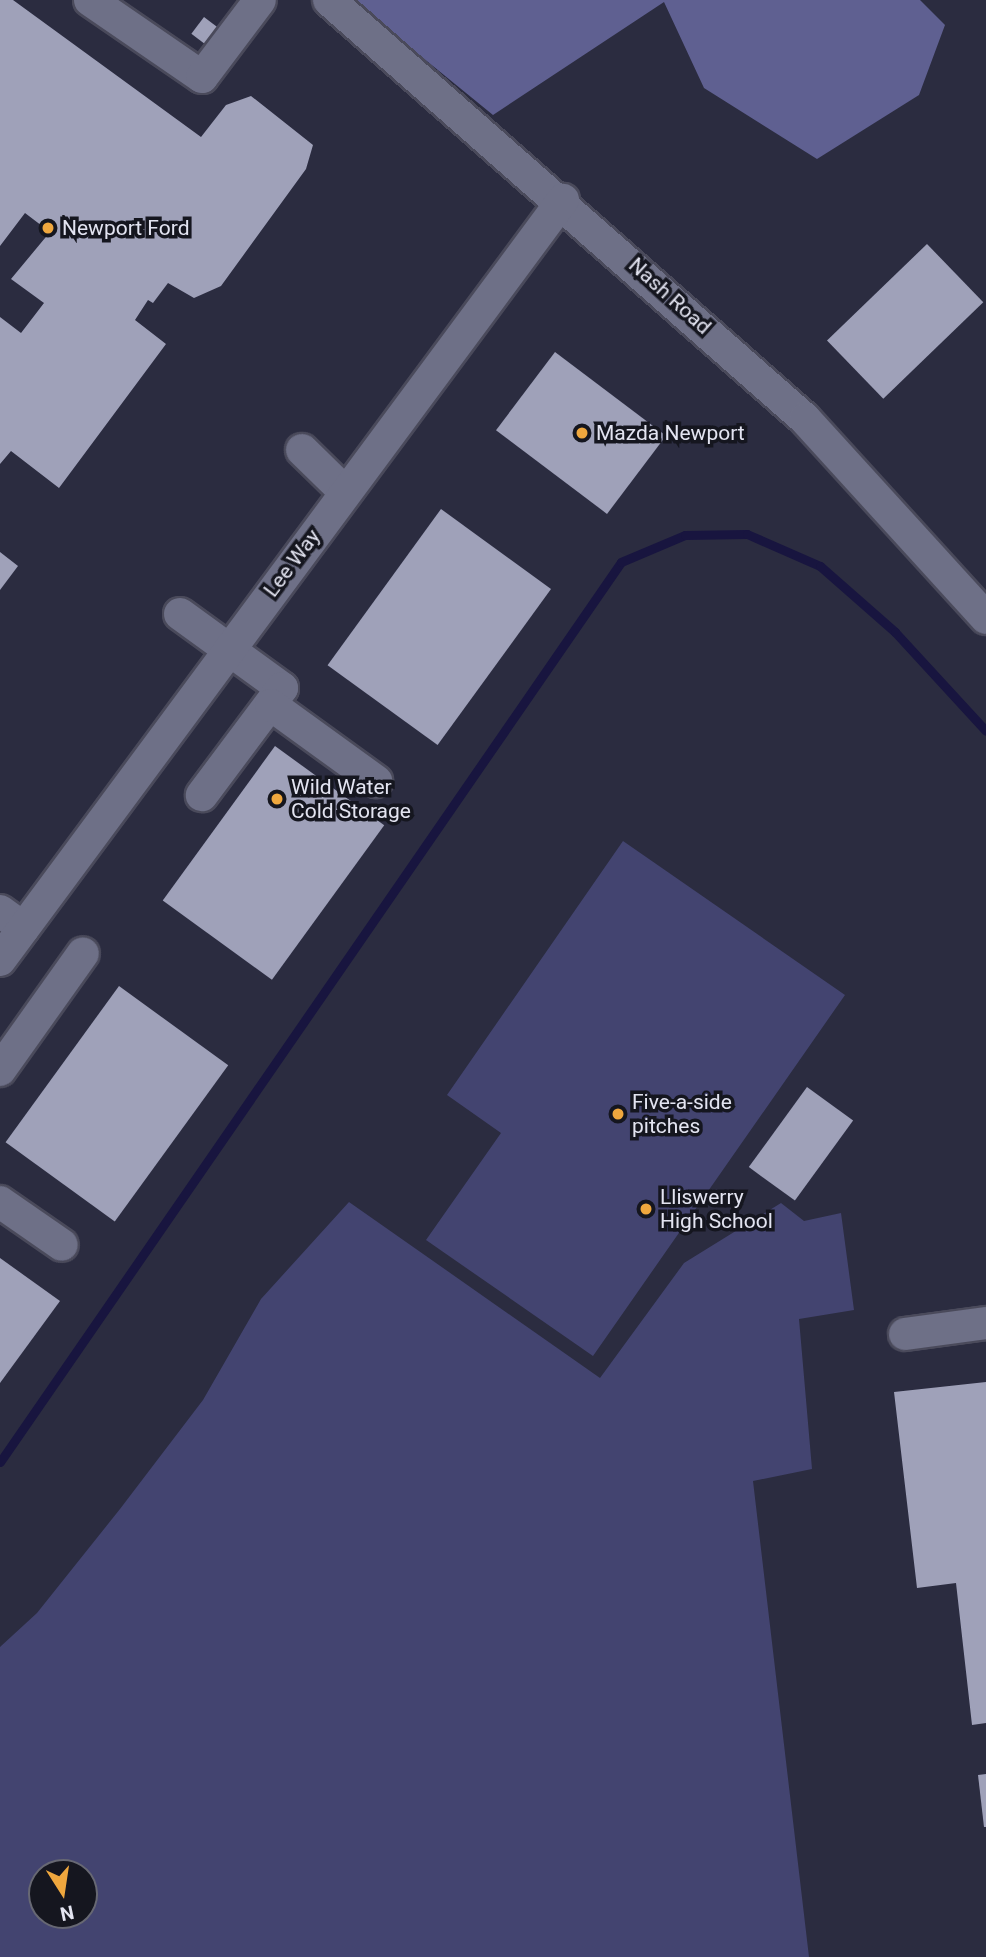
<!DOCTYPE html>
<style>
body{margin:0}
#map{position:relative;width:986px;height:1957px;overflow:hidden;background:#2b2c40;font-family:Roboto,sans-serif}
div>[style]{position:absolute}
.green>*{inset:0;background:#434470}
.forest>*{inset:0;background:#5f6091}
.stream>*{height:9px;margin:-4.5px;padding:0 4.5px;transform-origin:4.5px;border-radius:4.5px;background:#18153f}
.building>*{inset:0;background:#9fa1b9;transform-origin:0 0}
.roads{filter:drop-shadow(2px 0 #4a4a5b) drop-shadow(-2px 0 #4a4a5b) drop-shadow(0 2px #4a4a5b) drop-shadow(0 -2px #4a4a5b)}
.minor>*{height:32px;margin:-16px;padding:0 16px;transform-origin:16px;border-radius:16px;background:#6e7087}
.dots>*{width:19px;height:19px;translate:-50% -50%;box-sizing:border-box;border:4px solid #15161f;border-radius:50%}
span{translate:-50% -50%;white-space:nowrap;text-align:center;line-height:1.15;-webkit-text-stroke:7px #15161f;paint-order:stroke}
.poi-label{font-size:21px;color:#e3e4f1}
.left{translate:0 -50%;text-align:left}
.street-label{font-size:21px;color:#e3e4f1}
.north{position:absolute;left:28px;top:1859px;width:70px;height:70px;box-sizing:border-box;background:#15161f;border:2px solid #676873;border-radius:50%;rotate:168deg;font-size:19px;font-weight:700;line-height:28px;text-align:center;color:#e3e4f1}
.north::after{content:'';display:block;margin:auto;width:24px;height:32px;background:#efa73e;clip-path:polygon(50% 0,100% 100%,50% 72%,0 100%)}
</style>
<div id="map">
<div class="green">
<div style="clip-path:polygon(623px 841px,845px 995px,593px 1356px,426px 1240px,501px 1133px,447px 1095px)"></div>
<div style="clip-path:polygon(evenodd,349px 1202px,600px 1378px,684px 1263px,781px 1203px,804px 1221px,841px 1213px,854px 1310px,799px 1319px,812px 1469px,753px 1481px,809px 1957px,0 1957px,0 1647px,37px 1613px,120px 1509px,203px 1400px,261px 1299px,349px 1202px,84px 1873px,84px 1915px,42px 1915px,42px 1873px,84px 1873px)"></div>
</div>
<div class="forest">
<div style="clip-path:polygon(352px 0,920px 0,945px 25px,919px 95px,817px 159px,704px 88px,664px 2px,493px 115px)"></div>
</div>
<div class="stream">
<div style="left:0;top:1462px;width:1093px;rotate:-55.39deg"></div>
<div style="left:621px;top:562px;width:69px;rotate:-22.9deg"></div>
<div style="left:685px;top:535px;width:62px;rotate:-0.9deg"></div>
<div style="left:747px;top:534px;width:80px;rotate:23.7deg"></div>
<div style="left:820px;top:566px;width:100px;rotate:41.3deg"></div>
<div style="left:895px;top:632px;width:134px;rotate:47.4deg"></div>
</div>
<div class="building">
<div style="clip-path:polygon(0 0,13px 0,201px 137px,226px 105px,251px 96px,313px 145px,306px 169px,221px 286px,194px 298px,168px 283px,153px 303px,148px 300px,135px 320px,166px 344px,59px 488px,11px 451px,0 464px,0 317px,21px 333px,44px 303px,11px 279px,50px 232px,25px 213px,0 246px)"></div>
<div style="left:204px;top:17px;width:26px;height:21px;rotate:37deg"></div>
<div style="left:927px;top:244px;width:81px;height:139px;rotate:46deg"></div>
<div style="left:555px;top:352px;width:139px;height:98px;rotate:37deg"></div>
<div style="left:441px;top:509px;width:136px;height:193px;rotate:36deg"></div>
<div style="clip-path:polygon(0 552px,18px 566px,0 590px)"></div>
<div style="left:275px;top:746px;width:135px;height:191px;rotate:36deg"></div>
<div style="left:119px;top:986px;width:135px;height:193px;rotate:36deg"></div>
<div style="left:807px;top:1087px;width:57px;height:99px;rotate:36deg"></div>
<div style="clip-path:polygon(0 1258px,60px 1301px,0 1383px)"></div>
<div style="clip-path:polygon(986px 1382px,986px 1723px,972px 1725px,956px 1583px,917px 1588px,894px 1392px)"></div>
<div style="clip-path:polygon(986px 1774px,986px 1827px,984px 1827px,978px 1775px)"></div>
</div>
<div class="roads">
<div class="minor">
<div style="left:90px;top:0;width:136px;rotate:34.5deg"></div>
<div style="left:202px;top:77px;width:96px;rotate:-53deg"></div>
<div style="left:329px;top:0;width:634px;rotate:41.36deg"></div>
<div style="left:805px;top:419px;width:269px;rotate:47.7deg"></div>
<div style="left:302px;top:450px;width:60px;rotate:44.3deg"></div>
<div style="left:180px;top:614px;width:126px;rotate:36deg"></div>
<div style="left:282px;top:688px;width:134px;rotate:126.8deg"></div>
<div style="left:271px;top:705px;width:130px;rotate:35.9deg"></div>
<div style="left:0;top:911px;width:29px;rotate:36deg"></div>
<div style="left:0;top:960px;width:946px;rotate:-53.47deg"></div>
<div style="left:0;top:1070px;width:143px;rotate:-54.6deg"></div>
<div style="left:0;top:1202px;width:75px;rotate:34.7deg"></div>
<div style="left:905px;top:1334px;width:82px;rotate:-7.7deg"></div>
</div>
</div>
<div class="dots">
<div style="left:48px;top:228px;background:#efa73e"></div>
<div style="left:582px;top:433px;background:#efa73e"></div>
<div style="left:277px;top:799px;background:#efa73e"></div>
<div style="left:618px;top:1114px;background:#efa73e"></div>
<div style="left:646px;top:1209px;background:#efa73e"></div>
</div>
<div class="poi-label">
<span class="left" style="left:62px;top:228px">Newport Ford</span>
<span class="left" style="left:596px;top:433px">Mazda Newport</span>
<span class="left" style="left:291px;top:799px">Wild Water<br>Cold Storage</span>
<span class="left" style="left:632px;top:1114px">Five-a-side<br>pitches</span>
<span class="left" style="left:660px;top:1209px">Lliswerry<br>High School</span>
</div>
<div class="street-label">
<span style="left:670px;top:296px;rotate:42deg">Nash Road</span>
<span style="left:292px;top:563px;rotate:-53deg">Lee Way</span>
</div>
<div class="north">N</div>
</div>
